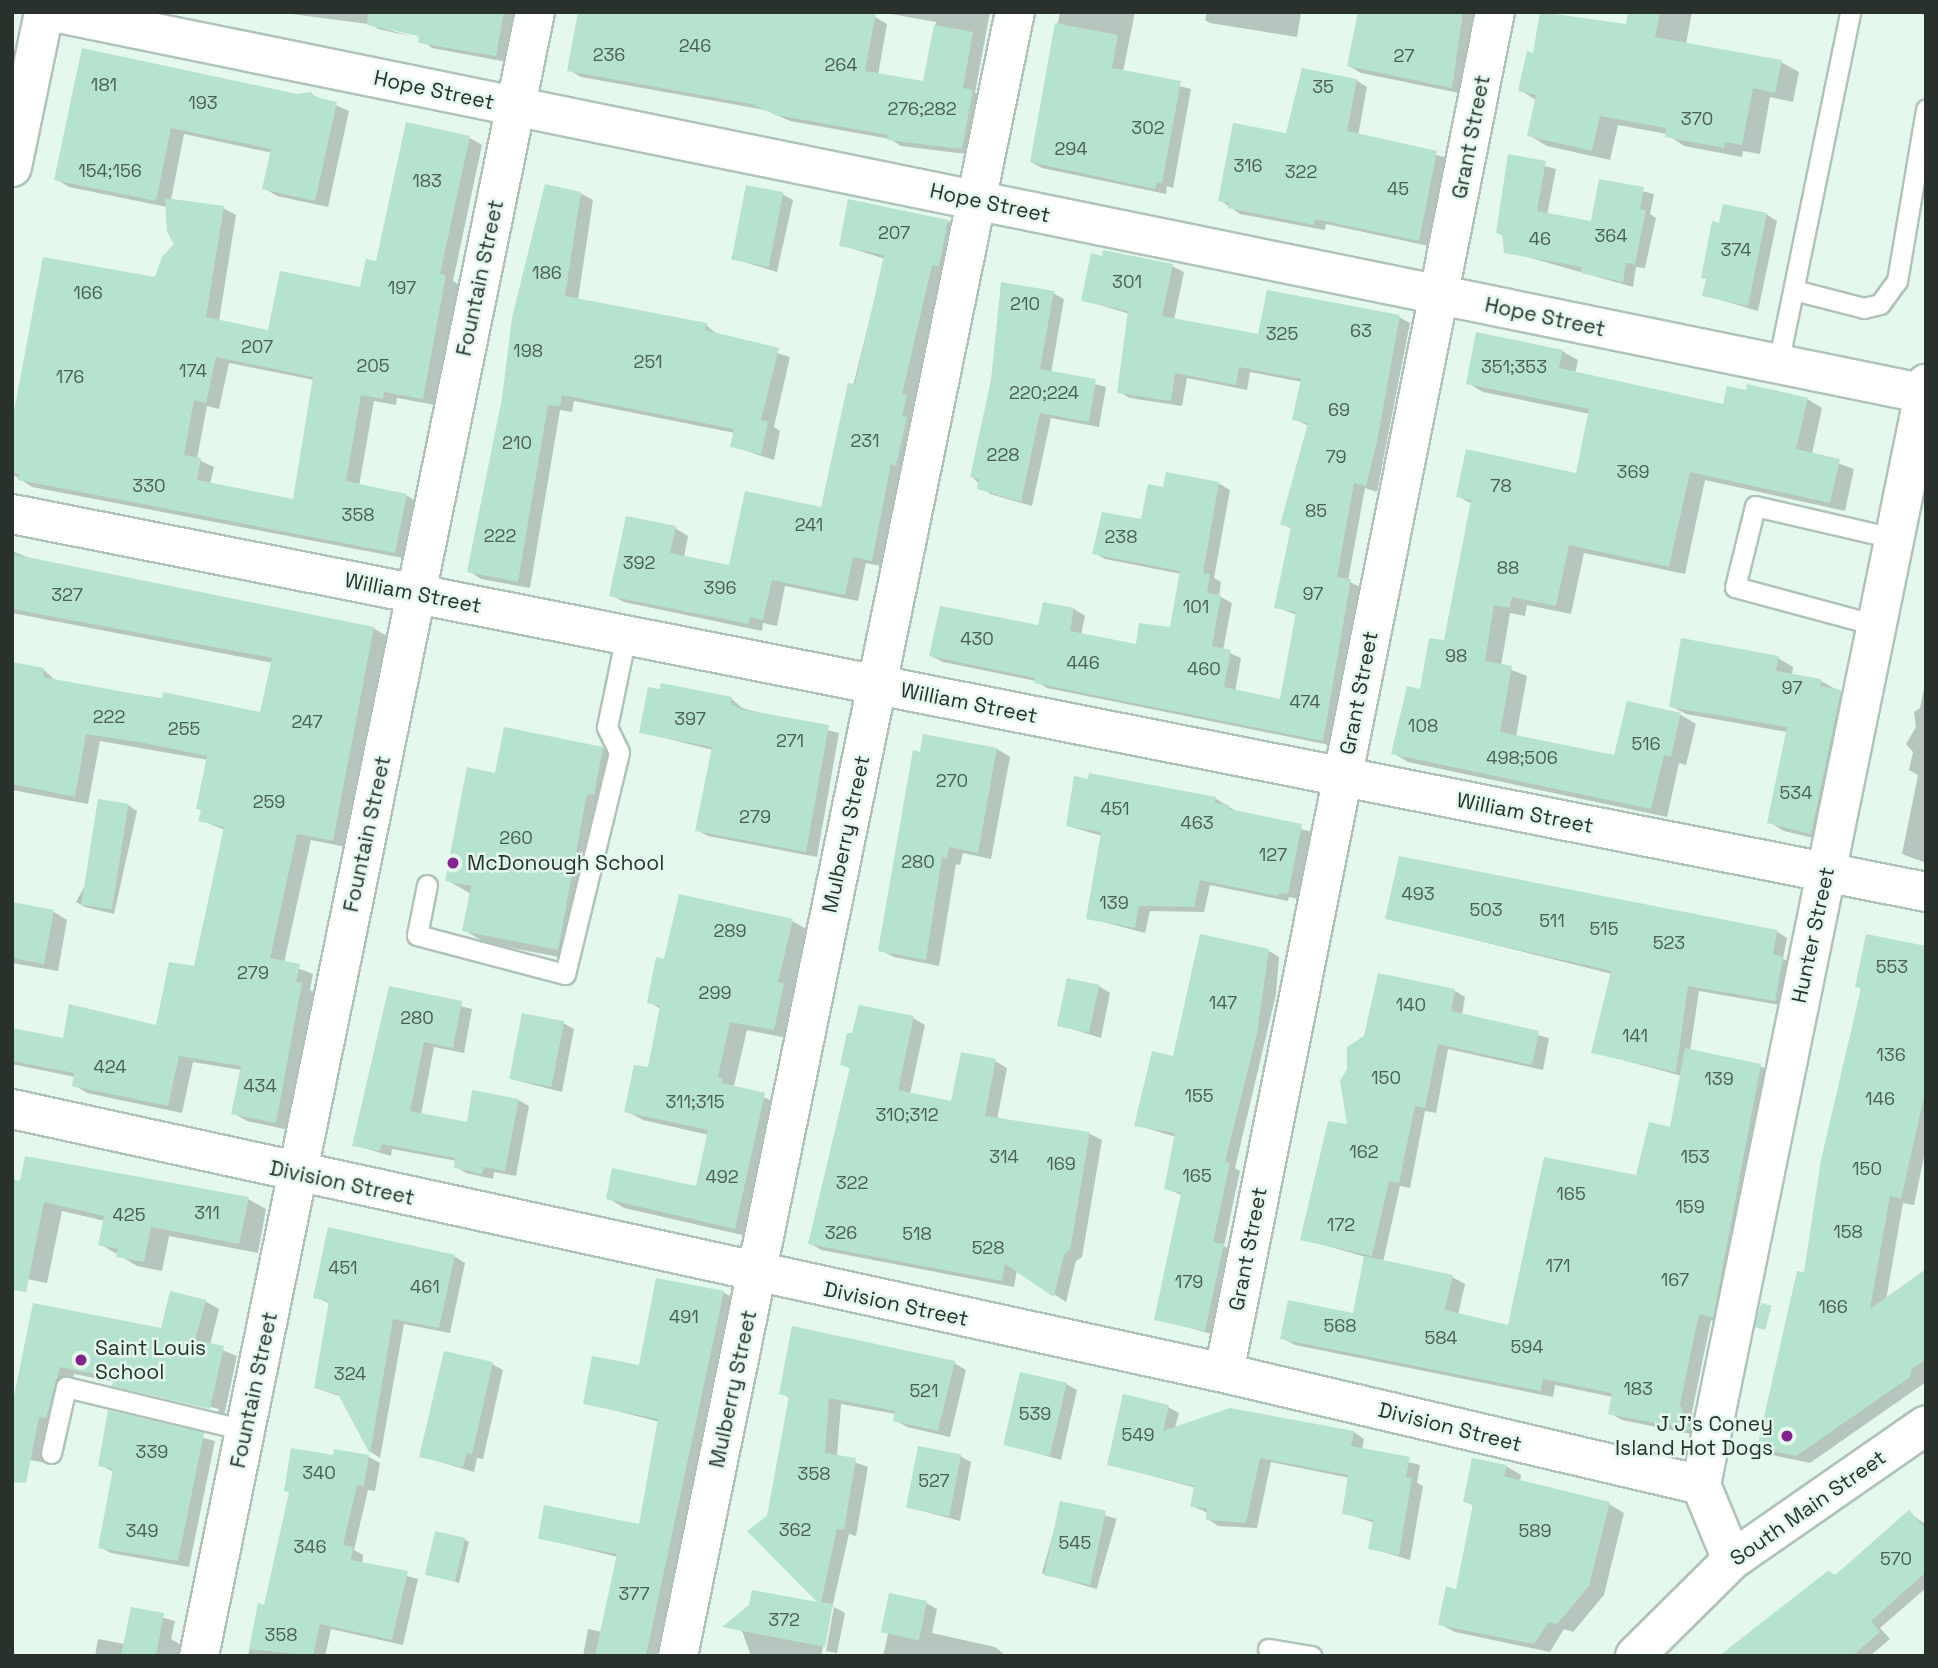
<!DOCTYPE html>
<style>
body{margin:0}
#map{position:relative;width:1938px;height:1668px;overflow:hidden;background:#e4f8ee;font-family:"Space Grotesk",sans-serif}
div>[style]{position:absolute}
.shadow>*{inset:0;background:#0003;transform-origin:0 0}
.building>*{inset:0;background:#b5e3cd;transform-origin:0 0}
.roads{filter:drop-shadow(2px 0 #afc3b9) drop-shadow(-2px 0 #afc3b9) drop-shadow(0 2px #afc3b9) drop-shadow(0 -2px #afc3b9)}
.lane>*{height:19px;margin:-9.5px;padding:0 9.5px;transform-origin:9.5px;border-radius:9.5px;background:#fff}
.street>*{height:38px;margin:-19px;padding:0 19px;transform-origin:19px;border-radius:19px;background:#fff}
.secondary>*{height:38px;margin:-19px;padding:0 19px;transform-origin:19px;border-radius:19px;background:#fff}
.dots>*{width:19px;height:19px;translate:-50% -50%;box-sizing:border-box;border:4px solid #e4f8ee;border-radius:50%}
span{translate:-50% -50%;white-space:nowrap;text-align:center;line-height:1.15;-webkit-text-stroke:5px #e4f8ee;paint-order:stroke}
.number-label{font-size:18px;color:#4c5e55}
.number-label span{-webkit-text-stroke-width:0}
.street-label{font-size:21px;color:#29312d}
.poi-label{font-size:21px;color:#29312d}
.left{translate:0 -50%;text-align:left}
.right{translate:-100% -50%;text-align:right}
.frame{position:absolute;inset:0;border:14px solid #29312d;pointer-events:none}
</style>
<div id="map">
<div class="shadow">
<div style="clip-path:polygon(evenodd,276px 12px,513px 12px,516px 14px,507px 62px,432px 48px,421px 39px,368px 24px,276px 12px,371px 24px,428px 36px,428px 40px,378px 29px,371px 24px)"></div>
<div style="clip-path:polygon(880px 12px,990px 12px,975px 93px,984px 98px,974px 155px,901px 146px,890px 139px,790px 121px,765px 110px,581px 77px,569px 70px,875px 17px,887px 24px,878px 75px,924px 83px,936px 22px)"></div>
<div style="clip-path:polygon(1060px 12px,1135px 12px,1123px 72px,1191px 89px,1173px 188px,1167px 186px,1166px 194px,1042px 168px,1031px 162px)"></div>
<div style="clip-path:polygon(1207px 12px,1299px 12px,1301px 13px,1297px 37px,1210px 23px,1205px 20px)"></div>
<div style="clip-path:polygon(1360px 12px,1477px 12px,1464px 94px,1361px 73px,1349px 66px)"></div>
<div style="clip-path:polygon(1542px 12px,1627px 27px,1630px 12px,1692px 12px,1686px 44px,1781px 62px,1799px 72px,1793px 102px,1770px 97px,1760px 154px,1743px 151px,1742px 157px,1684px 146px,1667px 134px,1618px 125px,1610px 160px,1547px 146px,1529px 135px,1536px 100px,1520px 90px,1535px 55px)"></div>
<div style="clip-path:polygon(evenodd,84px 50px,297px 95px,310px 94px,349px 111px,328px 207px,277px 196px,264px 188px,272px 153px,184px 134px,171px 200px,223px 208px,236px 215px,219px 321px,269px 332px,362px 290px,470px 138px,482px 145px,453px 281px,458px 284px,435px 405px,397px 398px,396px 405px,374px 401px,359px 486px,406px 495px,419px 503px,408px 559px,32px 487px,12px 474px,12px 430px,156px 279px,176px 244px,167px 207px,69px 187px,56px 179px,84px 50px,229px 363px,314px 380px,294px 501px,210px 484px,214px 467px,197px 459px,207px 406px,219px 409px,229px 363px)"></div>
<div style="clip-path:polygon(1356px 80px,1367px 87px,1358px 136px,1448px 158px,1429px 246px,1326px 224px,1325px 230px,1240px 214px,1220px 200px)"></div>
<div style="clip-path:polygon(1509px 156px,1556px 169px,1547px 215px,1592px 223px,1601px 181px,1654px 194px,1650px 214px,1656px 218px,1645px 268px,1636px 267px,1633px 287px,1506px 251px,1504px 236px,1498px 233px)"></div>
<div style="clip-path:polygon(580px 193px,593px 200px,578px 300px,706px 325px,718px 335px,790px 357px,774px 427px,780px 431px,774px 460px,732px 446px,735px 433px,574px 401px,572px 412px,560px 410px,530px 588px,481px 579px,469px 571px)"></div>
<div style="clip-path:polygon(782px 194px,793px 200px,777px 272px,731px 258px)"></div>
<div style="clip-path:polygon(1766px 214px,1777px 221px,1758px 311px,1704px 295px,1707px 280px,1703px 277px,1720px 225px)"></div>
<div style="clip-path:polygon(948px 221px,961px 229px,945px 271px,915px 402px,919px 404px,885px 567px,866px 563px,858px 601px,785px 586px,777px 626px,763px 623px,762px 631px,624px 602px,611px 595px,675px 528px,688px 536px,684px 557px,731px 567px,822px 509px,885px 259px,841px 245px)"></div>
<div style="clip-path:polygon(1172px 266px,1184px 272px,1174px 320px,1259px 336px,1399px 317px,1410px 323px,1377px 492px,1365px 488px,1348px 581px,1362px 588px,1334px 746px,1047px 688px,1036px 681px,943px 662px,931px 656px,1040px 627px,1074px 609px,1085px 616px,1081px 635px,1138px 646px,1171px 629px,1181px 574px,1105px 559px,1094px 553px,1143px 521px,1165px 489px,1218px 483px,1230px 490px,1214px 578px,1221px 582px,1219px 596px,1232px 603px,1223px 650px,1241px 658px,1235px 692px,1282px 701px,1297px 615px,1276px 607px,1292px 529px,1282px 524px,1309px 426px,1294px 419px,1302px 382px,1250px 372px,1247px 390px,1187px 378px,1182px 406px,1130px 398px,1119px 392px,1130px 314px,1083px 300px)"></div>
<div style="clip-path:polygon(1053px 293px,1064px 299px,1051px 373px,1106px 387px,1099px 427px,1051px 418px,1032px 506px,990px 494px,972px 477px)"></div>
<div style="clip-path:polygon(1562px 351px,1578px 360px,1575px 374px,1724px 406px,1807px 399px,1822px 408px,1812px 454px,1854px 469px,1845px 511px,1705px 480px,1685px 574px,1584px 553px,1571px 614px,1527px 605px,1525px 616px,1510px 613px,1501px 666px,1527px 676px,1516px 737px,1616px 757px,1628px 703px,1681px 715px,1696px 724px,1686px 765px,1679px 763px,1667px 817px,1408px 762px,1393px 753px,1445px 642px,1472px 504px,1458px 496px,1577px 475px,1590px 414px,1483px 392px,1468px 383px)"></div>
<div style="clip-path:polygon(12px 551px,37px 561px,373px 628px,387px 636px,346px 847px,311px 840px,284px 963px,313px 974px,310px 990px,315px 993px,289px 1130px,247px 1121px,233px 1113px,241px 1070px,193px 1062px,182px 1113px,87px 1093px,74px 1085px,75px 1077px,12px 1064px,12px 1030px,64px 1040px,157px 1027px,195px 968px,225px 830px,200px 820px,202px 811px,198px 808px,208px 760px,100px 741px,88px 804px,12px 790px,12px 663px,44px 670px,57px 682px,261px 714px,273px 663px,12px 613px)"></div>
<div style="clip-path:polygon(1778px 658px,1793px 667px,1792px 675px,1821px 681px,1855px 700px,1826px 841px,1784px 831px,1769px 822px,1787px 732px,1686px 714px,1671px 706px)"></div>
<div style="clip-path:polygon(1926px 679px,1926px 863px,1902px 854px,1918px 775px,1909px 770px,1913px 752px,1906px 744px,1916px 727px,1914px 712px,1920px 708px)"></div>
<div style="clip-path:polygon(732px 699px,742px 708px,839px 733px,817px 857px,708px 836px,697px 830px,713px 750px,641px 732px)"></div>
<div style="clip-path:polygon(602px 748px,624px 761px,609px 806px,580px 961px,486px 943px,464px 930px,471px 894px,447px 880px,496px 775px)"></div>
<div style="clip-path:polygon(997px 749px,1010px 757px,991px 859px,963px 853px,960px 865px,956px 864px,939px 966px,894px 957px,880px 950px)"></div>
<div style="clip-path:polygon(1215px 798px,1239px 813px,1312px 832px,1298px 899px,1289px 897px,1288px 901px,1210px 885px,1204px 912px,1150px 911px,1145px 933px,1088px 918px,1102px 836px,1068px 826px)"></div>
<div style="clip-path:polygon(128px 805px,137px 811px,114px 914px,85px 907px,76px 902px)"></div>
<div style="clip-path:polygon(12px 904px,54px 912px,67px 920px,58px 971px,12px 963px)"></div>
<div style="clip-path:polygon(1387px 918px,1776px 931px,1787px 938px,1783px 959px,1794px 964px,1786px 1006px,1699px 991px,1690px 1051px,1760px 1066px,1773px 1073px,1725px 1323px,1711px 1320px,1692px 1412px,1701px 1436px,1622px 1420px,1610px 1413px,1613px 1397px,1555px 1385px,1553px 1397px,1295px 1345px,1282px 1338px,1354px 1315px,1366px 1257px,1302px 1239px,1350px 1127px,1455px 991px,1465px 997px,1462px 1015px,1549px 1038px,1543px 1070px,1448px 1049px,1436px 1113px,1425px 1111px,1410px 1188px,1400px 1186px,1383px 1262px,1452px 1277px,1465px 1284px,1458px 1315px,1510px 1327px,1638px 1177px,1671px 1129px,1682px 1076px,1593px 1052px,1612px 974px)"></div>
<div style="clip-path:polygon(792px 921px,808px 930px,791px 1039px,747px 1030px,734px 1086px,781px 1104px,751px 1237px,624px 1208px,608px 1198px,697px 1188px,709px 1135px,643px 1120px,626px 1111px,649px 1069px,661px 1009px,649px 1002px,666px 961px)"></div>
<div style="clip-path:polygon(1926px 948px,1926px 1147px,1914px 1205px,1903px 1203px,1886px 1300px,1926px 1271px,1926px 1382px,1810px 1463px,1772px 1455px,1759px 1447px,1806px 1274px,1863px 990px,1857px 986px)"></div>
<div style="clip-path:polygon(1269px 951px,1279px 957px,1276px 994px,1235px 1168px,1240px 1171px,1224px 1246px,1233px 1252px,1216px 1335px,1156px 1319px,1183px 1196px,1166px 1188px,1176px 1137px,1136px 1125px,1174px 1058px)"></div>
<div style="clip-path:polygon(1099px 986px,1110px 993px,1101px 1038px,1059px 1025px)"></div>
<div style="clip-path:polygon(391px 988px,472px 1009px,464px 1053px,434px 1047px,421px 1115px,468px 1124px,518px 1100px,529px 1106px,516px 1176px,494px 1172px,493px 1179px,466px 1173px,456px 1167px,457px 1161px,392px 1149px,391px 1156px,354px 1145px)"></div>
<div style="clip-path:polygon(913px 1018px,925px 1025px,910px 1094px,952px 1103px,995px 1061px,1007px 1068px,997px 1120px,1090px 1134px,1102px 1140px,1082px 1257px,1076px 1261px,1066px 1302px,1017px 1270px,1014px 1287px,821px 1250px,810px 1243px,851px 1069px,842px 1064px)"></div>
<div style="clip-path:polygon(563px 1023px,574px 1029px,562px 1092px,511px 1079px)"></div>
<div style="clip-path:polygon(12px 1181px,248px 1199px,266px 1209px,258px 1253px,169px 1236px,162px 1271px,137px 1266px,100px 1244px,105px 1221px,62px 1211px,47px 1283px,12px 1276px)"></div>
<div style="clip-path:polygon(454px 1256px,465px 1263px,450px 1333px,404px 1324px,380px 1458px,371px 1452px,342px 1397px,316px 1388px,331px 1304px,315px 1297px)"></div>
<div style="clip-path:polygon(723px 1292px,734px 1298px,659px 1656px,583px 1656px,588px 1629px,602px 1632px,618px 1557px,540px 1538px,641px 1526px,660px 1422px,585px 1403px,640px 1367px)"></div>
<div style="clip-path:polygon(evenodd,205px 1301px,219px 1309px,210px 1345px,237px 1356px,224px 1416px,129px 1393px,115px 1382px,74px 1374px,61px 1425px,53px 1424px,46px 1463px,19px 1458px,34px 1305px,163px 1330px,205px 1301px,127px 1387px,219px 1409px,218px 1413px,127px 1391px,127px 1387px)"></div>
<div style="clip-path:polygon(954px 1363px,966px 1370px,950px 1437px,907px 1427px,895px 1420px,896px 1414px,841px 1404px,837px 1456px,868px 1467px,856px 1536px,849px 1534px,821px 1656px,751px 1656px,737px 1617px,823px 1604px,750px 1531px,769px 1517px,790px 1398px,781px 1393px)"></div>
<div style="clip-path:polygon(492px 1364px,503px 1370px,483px 1459px,477px 1458px,474px 1472px,421px 1456px)"></div>
<div style="clip-path:polygon(1066px 1384px,1077px 1390px,1061px 1460px,1005px 1444px)"></div>
<div style="clip-path:polygon(1168px 1407px,1179px 1413px,1175px 1428px,1354px 1432px,1364px 1439px,1362px 1450px,1420px 1465px,1417px 1483px,1423px 1486px,1410px 1560px,1370px 1548px,1375px 1523px,1344px 1513px,1350px 1478px,1271px 1462px,1257px 1528px,1218px 1526px,1208px 1519px,1208px 1513px,1192px 1506px,1196px 1488px,1109px 1464px)"></div>
<div style="clip-path:polygon(109px 1412px,215px 1441px,189px 1567px,111px 1553px,100px 1547px,114px 1472px,100px 1465px)"></div>
<div style="clip-path:polygon(960px 1456px,971px 1462px,960px 1521px,908px 1507px)"></div>
<div style="clip-path:polygon(334px 1457px,369px 1457px,380px 1463px,375px 1491px,368px 1490px,354px 1550px,363px 1555px,362px 1564px,418px 1579px,403px 1645px,331px 1629px,325px 1656px,248px 1656px,259px 1605px,266px 1607px,290px 1493px,286px 1490px)"></div>
<div style="clip-path:polygon(1506px 1466px,1521px 1475px,1520px 1482px,1609px 1504px,1624px 1513px,1604px 1595px,1573px 1632px,1564px 1629px,1550px 1652px,1455px 1632px,1440px 1624px,1457px 1591px,1474px 1506px,1465px 1501px)"></div>
<div style="left:1062px;top:1503px;width:57px;height:73px;rotate:16deg"></div>
<div style="clip-path:polygon(1909px 1512px,1926px 1525px,1926px 1588px,1880px 1628px,1890px 1639px,1870px 1656px,1731px 1656px,1829px 1572px,1837px 1576px)"></div>
<div style="clip-path:polygon(464px 1539px,469px 1542px,459px 1583px,427px 1574px)"></div>
<div style="clip-path:polygon(926px 1603px,937px 1609px,932px 1633px,995px 1647px,1006px 1656px,883px 1656px,888px 1634px,882px 1631px)"></div>
<div style="clip-path:polygon(834px 1607px,845px 1613px,837px 1653px,826px 1651px)"></div>
<div style="clip-path:polygon(132px 1609px,175px 1621px,171px 1639px,181px 1645px,179px 1656px,95px 1656px,98px 1639px,125px 1644px)"></div>
</div>
<div class="building">
<div style="clip-path:polygon(368px 12px,504px 12px,496px 56px,418px 43px,419px 36px,367px 25px)"></div>
<div style="clip-path:polygon(578px 12px,876px 12px,865px 71px,923px 81px,934px 25px,973px 32px,963px 88px,973px 90px,962px 149px,887px 140px,888px 135px,776px 115px,751px 104px,567px 71px)"></div>
<div style="clip-path:polygon(1358px 12px,1463px 12px,1452px 88px,1347px 66px)"></div>
<div style="clip-path:polygon(1540px 12px,1626px 24px,1628px 12px,1660px 12px,1655px 37px,1782px 60px,1775px 93px,1753px 88px,1742px 145px,1725px 142px,1724px 148px,1665px 137px,1666px 128px,1600px 116px,1592px 151px,1527px 136px,1536px 95px,1518px 91px,1527px 51px,1533px 53px)"></div>
<div style="clip-path:polygon(1055px 23px,1118px 35px,1112px 68px,1181px 81px,1162px 183px,1157px 182px,1155px 189px,1030px 162px)"></div>
<div style="clip-path:polygon(82px 48px,297px 94px,311px 92px,315px 97px,337px 102px,315px 201px,262px 189px,271px 149px,171px 128px,156px 201px,54px 180px)"></div>
<div style="clip-path:polygon(1302px 68px,1357px 79px,1347px 131px,1437px 151px,1419px 241px,1315px 219px,1314px 225px,1228px 208px,1229px 203px,1218px 201px,1233px 123px,1286px 133px)"></div>
<div style="clip-path:polygon(evenodd,406px 122px,470px 136px,440px 274px,446px 275px,423px 399px,384px 392px,383px 399px,361px 395px,346px 481px,407px 494px,395px 553px,18px 480px,19px 474px,12px 473px,12px 422px,43px 257px,155px 277px,162px 257px,174px 244px,167px 232px,165px 198px,224px 206px,206px 317px,268px 330px,280px 271px,360px 287px,366px 259px,376px 261px,406px 122px,216px 357px,313px 377px,293px 499px,197px 480px,201px 458px,184px 455px,194px 400px,206px 403px,216px 357px)"></div>
<div style="clip-path:polygon(1508px 154px,1546px 161px,1537px 211px,1591px 221px,1599px 179px,1644px 187px,1640px 209px,1646px 210px,1635px 264px,1626px 263px,1623px 282px,1581px 273px,1582px 267px,1504px 253px,1502px 234px,1496px 233px)"></div>
<div style="clip-path:polygon(545px 184px,581px 192px,565px 296px,707px 323px,705px 330px,779px 348px,761px 420px,768px 422px,761px 454px,730px 447px,734px 429px,562px 395px,560px 406px,548px 405px,518px 582px,467px 572px,502px 398px,512px 318px)"></div>
<div style="left:746px;top:185px;width:38px;height:76px;rotate:11deg"></div>
<div style="clip-path:polygon(848px 199px,948px 220px,939px 266px,932px 265px,902px 394px,907px 395px,902px 416px,907px 417px,896px 466px,891px 464px,872px 561px,853px 557px,845px 595px,772px 580px,763px 620px,750px 617px,749px 624px,609px 596px,626px 516px,676px 526px,670px 553px,729px 565px,745px 491px,821px 507px,848px 383px,855px 384px,884px 255px,839px 246px)"></div>
<div style="clip-path:polygon(1723px 204px,1767px 213px,1748px 306px,1702px 296px,1706px 279px,1701px 278px,1712px 221px,1719px 223px)"></div>
<div style="clip-path:polygon(1103px 250px,1173px 264px,1162px 316px,1258px 334px,1267px 290px,1400px 315px,1377px 442px,1366px 486px,1354px 483px,1337px 577px,1351px 579px,1323px 741px,1034px 683px,1035px 678px,929px 656px,940px 606px,1038px 625px,1043px 602px,1074px 608px,1070px 631px,1136px 644px,1139px 623px,1170px 627px,1180px 571px,1092px 554px,1102px 512px,1141px 519px,1148px 484px,1163px 487px,1166px 472px,1219px 482px,1203px 573px,1210px 574px,1207px 593px,1221px 595px,1212px 646px,1231px 650px,1224px 687px,1280px 699px,1296px 612px,1274px 608px,1291px 527px,1280px 525px,1308px 423px,1292px 420px,1301px 379px,1239px 367px,1236px 385px,1175px 373px,1171px 401px,1117px 393px,1128px 311px,1081px 301px,1091px 253px,1102px 256px)"></div>
<div style="clip-path:polygon(1001px 282px,1054px 291px,1040px 369px,1096px 379px,1089px 422px,1040px 413px,1021px 502px,977px 489px,979px 479px,970px 477px,991px 380px)"></div>
<div style="clip-path:polygon(1476px 332px,1563px 350px,1559px 368px,1723px 404px,1727px 386px,1746px 390px,1747px 384px,1808px 398px,1796px 449px,1840px 459px,1830px 503px,1690px 472px,1669px 567px,1569px 545px,1556px 606px,1512px 597px,1509px 608px,1494px 605px,1485px 661px,1512px 666px,1500px 732px,1614px 755px,1627px 701px,1681px 713px,1671px 757px,1664px 755px,1651px 809px,1391px 754px,1407px 686px,1420px 689px,1429px 638px,1444px 640px,1471px 500px,1456px 497px,1466px 449px,1576px 473px,1589px 409px,1466px 384px)"></div>
<div style="clip-path:polygon(12px 554px,374px 627px,333px 841px,297px 834px,270px 958px,300px 964px,296px 982px,302px 983px,276px 1123px,231px 1114px,241px 1066px,179px 1056px,168px 1106px,72px 1086px,74px 1073px,12px 1061px,12px 1028px,63px 1038px,69px 1004px,156px 1025px,169px 962px,194px 966px,224px 827px,198px 821px,201px 810px,196px 809px,207px 756px,144px 743px,86px 734px,75px 797px,12px 784px,12px 662px,44px 668px,43px 677px,162px 699px,163px 692px,260px 712px,272px 658px,12px 609px)"></div>
<div style="clip-path:polygon(1681px 638px,1779px 656px,1776px 671px,1821px 679px,1820px 686px,1841px 690px,1811px 834px,1767px 823px,1787px 727px,1669px 707px)"></div>
<div style="clip-path:polygon(661px 683px,732px 697px,731px 704px,740px 709px,829px 725px,806px 852px,695px 831px,712px 747px,639px 733px,648px 687px,660px 689px)"></div>
<div style="clip-path:polygon(504px 727px,603px 747px,594px 795px,587px 794px,558px 950px,462px 931px,471px 886px,445px 881px,467px 767px,495px 773px)"></div>
<div style="clip-path:polygon(923px 734px,997px 748px,978px 853px,949px 847px,947px 859px,942px 857px,926px 960px,878px 951px,913px 750px,920px 752px)"></div>
<div style="clip-path:polygon(1089px 773px,1216px 797px,1215px 803px,1229px 805px,1229px 809px,1302px 824px,1288px 894px,1279px 893px,1278px 896px,1200px 880px,1194px 907px,1139px 906px,1135px 928px,1086px 919px,1101px 832px,1066px 826px,1074px 776px,1088px 779px)"></div>
<div style="left:98px;top:799px;width:31px;height:107px;rotate:9deg"></div>
<div style="clip-path:polygon(1399px 856px,1777px 930px,1773px 954px,1783px 957px,1775px 1001px,1688px 986px,1676px 1072px,1591px 1053px,1611px 971px,1385px 919px)"></div>
<div style="clip-path:polygon(679px 894px,793px 919px,778px 982px,784px 983px,774px 1030px,730px 1022px,718px 1077px,723px 1078px,722px 1083px,765px 1093px,735px 1229px,606px 1199px,612px 1168px,696px 1186px,708px 1130px,624px 1112px,634px 1065px,648px 1067px,660px 1006px,647px 1003px,656px 957px,664px 959px)"></div>
<div style="clip-path:polygon(12px 902px,54px 910px,44px 964px,12px 958px)"></div>
<div style="clip-path:polygon(1200px 934px,1269px 949px,1257px 1034px,1225px 1162px,1230px 1163px,1213px 1242px,1224px 1244px,1205px 1331px,1154px 1320px,1181px 1193px,1164px 1189px,1175px 1133px,1134px 1126px,1152px 1051px,1173px 1056px)"></div>
<div style="clip-path:polygon(1866px 934px,1926px 946px,1926px 1088px,1901px 1199px,1890px 1196px,1870px 1309px,1926px 1269px,1926px 1359px,1912px 1369px,1910px 1377px,1796px 1456px,1757px 1448px,1797px 1271px,1804px 1272px,1821px 1160px,1861px 988px,1855px 987px)"></div>
<div style="clip-path:polygon(1378px 973px,1455px 989px,1451px 1011px,1539px 1031px,1532px 1065px,1438px 1044px,1425px 1108px,1415px 1106px,1399px 1183px,1389px 1181px,1372px 1256px,1300px 1240px,1328px 1121px,1347px 1124px,1340px 1081px,1347px 1069px,1347px 1047px,1364px 1036px)"></div>
<div style="left:1067px;top:978px;width:33px;height:49px;rotate:12deg"></div>
<div style="clip-path:polygon(389px 986px,462px 1001px,453px 1048px,424px 1042px,410px 1111px,467px 1122px,472px 1090px,519px 1099px,505px 1171px,484px 1167px,482px 1174px,454px 1168px,455px 1158px,382px 1144px,380px 1151px,352px 1146px)"></div>
<div style="clip-path:polygon(859px 1005px,914px 1016px,898px 1090px,951px 1101px,961px 1052px,996px 1059px,985px 1116px,1090px 1132px,1070px 1250px,1064px 1255px,1054px 1297px,1005px 1264px,1002px 1281px,808px 1244px,850px 1067px,840px 1065px,847px 1033px,852px 1033px)"></div>
<div style="left:522px;top:1013px;width:43px;height:67px;rotate:11deg"></div>
<div style="clip-path:polygon(1685px 1048px,1761px 1064px,1713px 1318px,1699px 1314px,1680px 1404px,1690px 1430px,1608px 1414px,1612px 1393px,1543px 1379px,1541px 1391px,1280px 1339px,1288px 1300px,1353px 1313px,1364px 1256px,1453px 1275px,1445px 1310px,1508px 1325px,1544px 1157px,1636px 1175px,1649px 1122px,1670px 1127px)"></div>
<div style="clip-path:polygon(25px 1156px,249px 1197px,239px 1244px,151px 1227px,144px 1262px,116px 1257px,118px 1249px,98px 1245px,104px 1216px,44px 1202px,26px 1292px,12px 1290px,12px 1179px,20px 1181px)"></div>
<div style="clip-path:polygon(328px 1227px,455px 1255px,439px 1328px,393px 1319px,370px 1454px,338px 1394px,314px 1388px,329px 1301px,313px 1298px)"></div>
<div style="clip-path:polygon(656px 1278px,724px 1291px,646px 1656px,595px 1656px,617px 1554px,538px 1539px,544px 1505px,639px 1524px,658px 1419px,583px 1404px,592px 1356px,639px 1365px)"></div>
<div style="clip-path:polygon(170px 1291px,206px 1300px,195px 1340px,224px 1346px,210px 1409px,112px 1386px,114px 1378px,60px 1367px,46px 1418px,39px 1417px,26px 1483px,12px 1482px,12px 1406px,33px 1303px,161px 1328px)"></div>
<div style="left:1761px;top:1303px;width:11px;height:25px;rotate:15deg"></div>
<div style="clip-path:polygon(792px 1326px,955px 1361px,938px 1431px,893px 1421px,895px 1411px,829px 1398px,825px 1453px,856px 1458px,844px 1530px,837px 1529px,821px 1602px,833px 1604px,825px 1647px,722px 1627px,749px 1605px,752px 1590px,817px 1602px,747px 1531px,767px 1516px,789px 1396px,779px 1394px)"></div>
<div style="clip-path:polygon(444px 1351px,493px 1362px,472px 1454px,467px 1453px,463px 1467px,419px 1457px)"></div>
<div style="left:1020px;top:1372px;width:48px;height:75px;rotate:13deg"></div>
<div style="clip-path:polygon(1123px 1394px,1169px 1405px,1163px 1431px,1230px 1408px,1354px 1431px,1351px 1446px,1410px 1457px,1406px 1477px,1412px 1478px,1399px 1555px,1368px 1549px,1373px 1520px,1342px 1514px,1348px 1475px,1260px 1458px,1246px 1523px,1206px 1520px,1207px 1508px,1190px 1507px,1194px 1486px,1107px 1465px)"></div>
<div style="clip-path:polygon(108px 1410px,204px 1433px,178px 1561px,98px 1548px,113px 1469px,98px 1466px)"></div>
<div style="left:918px;top:1446px;width:44px;height:63px;rotate:11deg"></div>
<div style="clip-path:polygon(291px 1448px,333px 1455px,334px 1449px,369px 1455px,364px 1486px,357px 1485px,343px 1545px,353px 1547px,351px 1560px,408px 1571px,392px 1640px,320px 1624px,313px 1656px,249px 1649px,258px 1603px,264px 1605px,289px 1492px,284px 1491px)"></div>
<div style="clip-path:polygon(1472px 1458px,1507px 1465px,1504px 1476px,1610px 1502px,1589px 1586px,1557px 1624px,1549px 1622px,1534px 1644px,1438px 1625px,1446px 1586px,1456px 1589px,1473px 1504px,1463px 1502px)"></div>
<div style="left:1060px;top:1501px;width:47px;height:76px;rotate:12deg"></div>
<div style="clip-path:polygon(1909px 1510px,1926px 1529px,1926px 1572px,1871px 1621px,1880px 1632px,1852px 1656px,1719px 1656px,1829px 1570px,1834px 1576px)"></div>
<div style="left:435px;top:1531px;width:31px;height:45px;rotate:13deg"></div>
<div style="left:889px;top:1593px;width:39px;height:40px;rotate:12deg"></div>
<div style="clip-path:polygon(131px 1607px,164px 1613px,156px 1656px,121px 1656px)"></div>
</div>
<div class="roads">
<div class="lane">
<div style="left:1794px;top:290px;width:72px;rotate:14.4deg"></div>
<div style="left:1864px;top:308px;width:16px;rotate:-14deg"></div>
<div style="left:1880px;top:304px;width:29px;rotate:-54deg"></div>
<div style="left:1897px;top:281px;width:174px;rotate:-80.4deg"></div>
<div style="left:1778px;top:364px;width:359px;rotate:-78.4deg"></div>
<div style="left:1876px;top:625px;width:146px;rotate:-164.9deg"></div>
<div style="left:1735px;top:587px;width:83px;rotate:-76.1deg"></div>
<div style="left:1755px;top:506px;width:143px;rotate:13deg"></div>
<div style="left:427px;top:885px;width:51px;rotate:101.3deg"></div>
<div style="left:417px;top:935px;width:153px;rotate:14.8deg"></div>
<div style="left:565px;top:974px;width:228px;rotate:-76.3deg"></div>
<div style="left:619px;top:752px;width:28px;rotate:-116deg"></div>
<div style="left:607px;top:727px;width:94px;rotate:-78.3deg"></div>
<div style="left:51px;top:1453px;width:68px;rotate:-77.2deg"></div>
<div style="left:66px;top:1387px;width:184px;rotate:13.5deg"></div>
<div style="left:1268px;top:1649px;width:44px;rotate:9.2deg"></div>
</div>
<div class="street">
<div style="left:53px;top:12px;width:1912px;rotate:11.53deg"></div>
<div style="left:12px;top:167px;width:158px;rotate:-78.3deg"></div>
<div style="left:12px;top:514px;width:1951px;rotate:11.17deg"></div>
<div style="left:12px;top:1109px;width:1240px;rotate:12.29deg"></div>
<div style="left:1224px;top:1373px;width:490px;rotate:13.2deg"></div>
<div style="left:1701px;top:1485px;width:81px;rotate:67.5deg"></div>
<div style="left:1224px;top:1373px;width:1388px;rotate:-78.74deg"></div>
<div style="left:1701px;top:1485px;width:1124px;rotate:-78.45deg"></div>
<div style="left:199px;top:1656px;width:1678px;rotate:-78.45deg"></div>
<div style="left:678px;top:1656px;width:1678px;rotate:-78.42deg"></div>
</div>
<div class="secondary">
<div style="left:1635px;top:1656px;width:136px;rotate:-44.7deg"></div>
<div style="left:1732px;top:1560px;width:236px;rotate:-34.8deg"></div>
</div>
</div>
<div class="dots">
<div style="left:453px;top:863px;background:#85248e"></div>
<div style="left:81px;top:1360px;background:#85248e"></div>
<div style="left:1787px;top:1436px;background:#85248e"></div>
</div>
<div class="number-label">
<span style="left:695px;top:46px">246</span>
<span style="left:609px;top:55px">236</span>
<span style="left:1404px;top:56px">27</span>
<span style="left:841px;top:65px">264</span>
<span style="left:104px;top:85px">181</span>
<span style="left:1323px;top:87px">35</span>
<span style="left:203px;top:103px">193</span>
<span style="left:922px;top:109px">276;282</span>
<span style="left:1697px;top:119px">370</span>
<span style="left:1148px;top:128px">302</span>
<span style="left:1071px;top:149px">294</span>
<span style="left:1248px;top:166px">316</span>
<span style="left:110px;top:171px">154;156</span>
<span style="left:1301px;top:172px">322</span>
<span style="left:427px;top:181px">183</span>
<span style="left:1398px;top:189px">45</span>
<span style="left:894px;top:233px">207</span>
<span style="left:1611px;top:236px">364</span>
<span style="left:1540px;top:239px">46</span>
<span style="left:1736px;top:250px">374</span>
<span style="left:547px;top:273px">186</span>
<span style="left:1127px;top:282px">301</span>
<span style="left:402px;top:288px">197</span>
<span style="left:88px;top:293px">166</span>
<span style="left:1025px;top:304px">210</span>
<span style="left:1361px;top:331px">63</span>
<span style="left:1282px;top:334px">325</span>
<span style="left:257px;top:347px">207</span>
<span style="left:528px;top:351px">198</span>
<span style="left:648px;top:362px">251</span>
<span style="left:373px;top:366px">205</span>
<span style="left:1514px;top:367px">351;353</span>
<span style="left:193px;top:371px">174</span>
<span style="left:70px;top:377px">176</span>
<span style="left:1044px;top:393px">220;224</span>
<span style="left:1339px;top:410px">69</span>
<span style="left:865px;top:441px">231</span>
<span style="left:517px;top:443px">210</span>
<span style="left:1003px;top:455px">228</span>
<span style="left:1336px;top:457px">79</span>
<span style="left:1633px;top:472px">369</span>
<span style="left:149px;top:486px">330</span>
<span style="left:1501px;top:486px">78</span>
<span style="left:1316px;top:511px">85</span>
<span style="left:358px;top:515px">358</span>
<span style="left:809px;top:525px">241</span>
<span style="left:500px;top:536px">222</span>
<span style="left:1121px;top:537px">238</span>
<span style="left:639px;top:563px">392</span>
<span style="left:1508px;top:568px">88</span>
<span style="left:720px;top:588px">396</span>
<span style="left:1313px;top:594px">97</span>
<span style="left:67px;top:595px">327</span>
<span style="left:1196px;top:607px">101</span>
<span style="left:977px;top:639px">430</span>
<span style="left:1456px;top:656px">98</span>
<span style="left:1083px;top:663px">446</span>
<span style="left:1204px;top:669px">460</span>
<span style="left:1792px;top:688px">97</span>
<span style="left:1305px;top:702px">474</span>
<span style="left:109px;top:717px">222</span>
<span style="left:690px;top:719px">397</span>
<span style="left:307px;top:722px">247</span>
<span style="left:1423px;top:726px">108</span>
<span style="left:184px;top:729px">255</span>
<span style="left:790px;top:741px">271</span>
<span style="left:1646px;top:744px">516</span>
<span style="left:1522px;top:758px">498;506</span>
<span style="left:952px;top:781px">270</span>
<span style="left:1796px;top:793px">534</span>
<span style="left:269px;top:802px">259</span>
<span style="left:1115px;top:809px">451</span>
<span style="left:755px;top:817px">279</span>
<span style="left:1197px;top:823px">463</span>
<span style="left:516px;top:838px">260</span>
<span style="left:1273px;top:855px">127</span>
<span style="left:918px;top:862px">280</span>
<span style="left:1418px;top:894px">493</span>
<span style="left:1114px;top:903px">139</span>
<span style="left:1486px;top:910px">503</span>
<span style="left:1552px;top:921px">511</span>
<span style="left:1604px;top:929px">515</span>
<span style="left:730px;top:931px">289</span>
<span style="left:1669px;top:943px">523</span>
<span style="left:1892px;top:967px">553</span>
<span style="left:253px;top:973px">279</span>
<span style="left:715px;top:993px">299</span>
<span style="left:1223px;top:1003px">147</span>
<span style="left:1411px;top:1005px">140</span>
<span style="left:417px;top:1018px">280</span>
<span style="left:1635px;top:1036px">141</span>
<span style="left:1891px;top:1055px">136</span>
<span style="left:110px;top:1067px">424</span>
<span style="left:1386px;top:1078px">150</span>
<span style="left:1719px;top:1079px">139</span>
<span style="left:260px;top:1086px">434</span>
<span style="left:1199px;top:1096px">155</span>
<span style="left:1880px;top:1099px">146</span>
<span style="left:695px;top:1102px">311;315</span>
<span style="left:907px;top:1115px">310;312</span>
<span style="left:1364px;top:1152px">162</span>
<span style="left:1004px;top:1157px">314</span>
<span style="left:1695px;top:1157px">153</span>
<span style="left:1061px;top:1164px">169</span>
<span style="left:1867px;top:1169px">150</span>
<span style="left:1197px;top:1176px">165</span>
<span style="left:722px;top:1177px">492</span>
<span style="left:852px;top:1183px">322</span>
<span style="left:1571px;top:1194px">165</span>
<span style="left:1690px;top:1207px">159</span>
<span style="left:207px;top:1213px">311</span>
<span style="left:129px;top:1215px">425</span>
<span style="left:1341px;top:1225px">172</span>
<span style="left:1848px;top:1232px">158</span>
<span style="left:841px;top:1233px">326</span>
<span style="left:917px;top:1234px">518</span>
<span style="left:988px;top:1248px">528</span>
<span style="left:1558px;top:1266px">171</span>
<span style="left:343px;top:1268px">451</span>
<span style="left:1675px;top:1280px">167</span>
<span style="left:1189px;top:1282px">179</span>
<span style="left:425px;top:1287px">461</span>
<span style="left:1833px;top:1307px">166</span>
<span style="left:684px;top:1317px">491</span>
<span style="left:1340px;top:1326px">568</span>
<span style="left:1441px;top:1338px">584</span>
<span style="left:1527px;top:1347px">594</span>
<span style="left:350px;top:1374px">324</span>
<span style="left:1638px;top:1389px">183</span>
<span style="left:924px;top:1391px">521</span>
<span style="left:1035px;top:1414px">539</span>
<span style="left:1138px;top:1435px">549</span>
<span style="left:152px;top:1452px">339</span>
<span style="left:319px;top:1473px">340</span>
<span style="left:814px;top:1474px">358</span>
<span style="left:934px;top:1481px">527</span>
<span style="left:795px;top:1530px">362</span>
<span style="left:142px;top:1531px">349</span>
<span style="left:1535px;top:1531px">589</span>
<span style="left:1075px;top:1543px">545</span>
<span style="left:310px;top:1547px">346</span>
<span style="left:1896px;top:1559px">570</span>
<span style="left:634px;top:1594px">377</span>
<span style="left:784px;top:1620px">372</span>
<span style="left:281px;top:1635px">358</span>
</div>
<div class="street-label">
<span style="left:434px;top:90px;rotate:12deg">Hope Street</span>
<span style="left:1471px;top:137px;rotate:-79deg">Grant Street</span>
<span style="left:990px;top:203px;rotate:12deg">Hope Street</span>
<span style="left:480px;top:278px;rotate:-78deg">Fountain Street</span>
<span style="left:1545px;top:317px;rotate:12deg">Hope Street</span>
<span style="left:413px;top:593px;rotate:11deg">William Street</span>
<span style="left:1359px;top:693px;rotate:-79deg">Grant Street</span>
<span style="left:969px;top:703px;rotate:11deg">William Street</span>
<span style="left:1525px;top:813px;rotate:11deg">William Street</span>
<span style="left:367px;top:834px;rotate:-78deg">Fountain Street</span>
<span style="left:846px;top:834px;rotate:-78deg">Mulberry Street</span>
<span style="left:1813px;top:935px;rotate:-78deg">Hunter Street</span>
<span style="left:342px;top:1183px;rotate:12deg">Division Street</span>
<span style="left:1248px;top:1249px;rotate:-79deg">Grant Street</span>
<span style="left:896px;top:1304px;rotate:12deg">Division Street</span>
<span style="left:733px;top:1389px;rotate:-78deg">Mulberry Street</span>
<span style="left:254px;top:1390px;rotate:-78deg">Fountain Street</span>
<span style="left:1450px;top:1427px;rotate:14deg">Division Street</span>
<span style="left:1808px;top:1508px;rotate:-35deg">South Main Street</span>
</div>
<div class="poi-label">
<span class="left" style="left:467px;top:863px">McDonough School</span>
<span class="left" style="left:95px;top:1360px">Saint Louis<br>School</span>
<span class="right" style="left:1773px;top:1436px">J J's Coney<br>Island Hot Dogs</span>
</div>
<div class="frame"></div>
</div>
